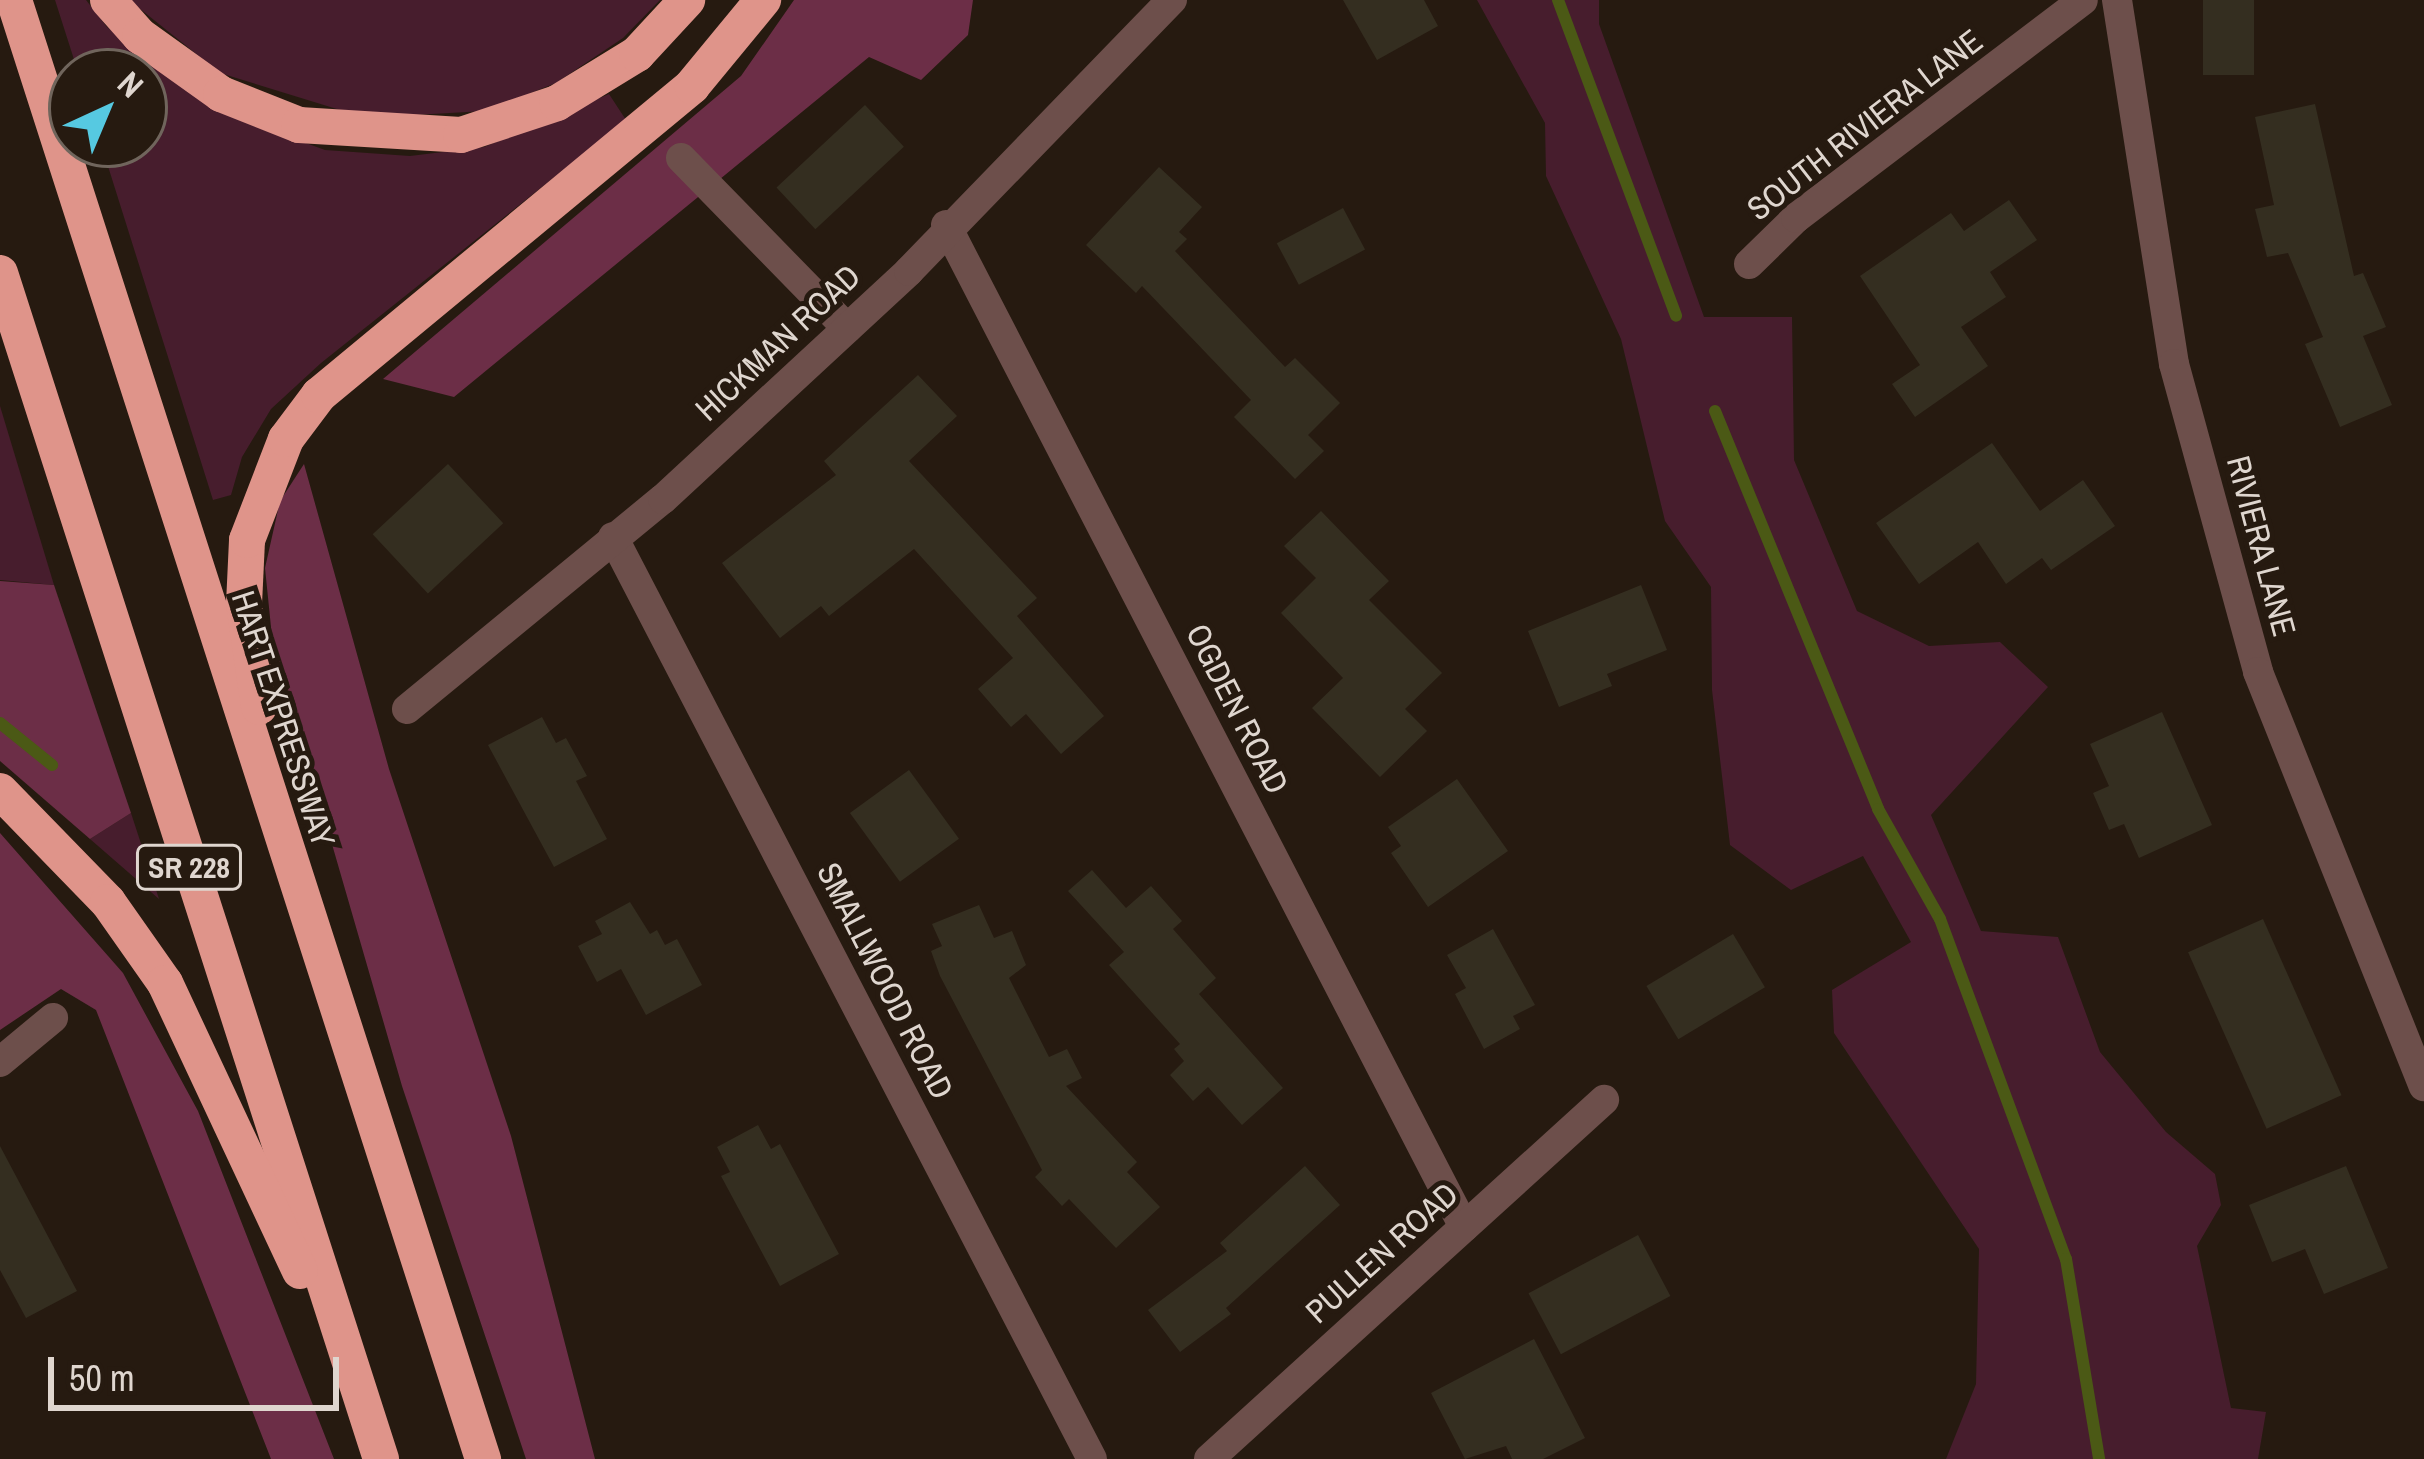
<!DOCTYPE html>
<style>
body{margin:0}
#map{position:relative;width:2424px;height:1459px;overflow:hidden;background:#261a10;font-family:"Archivo Narrow",sans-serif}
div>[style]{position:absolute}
.green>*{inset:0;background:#471d2d}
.forest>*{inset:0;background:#6c2e47}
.stream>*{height:12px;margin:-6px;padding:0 6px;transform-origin:6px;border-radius:6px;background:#4b5915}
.building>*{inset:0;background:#342e20;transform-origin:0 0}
.street>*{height:30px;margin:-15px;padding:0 15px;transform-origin:15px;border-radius:15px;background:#6d4f4b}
.highway>*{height:36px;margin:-18px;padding:0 18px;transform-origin:18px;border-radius:18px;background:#df948a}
span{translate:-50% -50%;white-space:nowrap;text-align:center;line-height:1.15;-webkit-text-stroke:10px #261a10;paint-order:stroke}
.shield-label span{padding:3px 9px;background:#261a10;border:3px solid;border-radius:9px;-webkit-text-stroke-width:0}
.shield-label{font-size:30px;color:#dfd6cf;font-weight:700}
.street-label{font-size:33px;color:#dfd6cf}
.north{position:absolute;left:48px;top:48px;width:120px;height:120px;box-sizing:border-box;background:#261a10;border:3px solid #70655c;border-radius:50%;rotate:44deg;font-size:33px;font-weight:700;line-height:48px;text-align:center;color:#dfd6cf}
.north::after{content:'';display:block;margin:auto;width:42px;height:54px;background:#56c9e1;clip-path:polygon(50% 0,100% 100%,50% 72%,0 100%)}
.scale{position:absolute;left:48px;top:1357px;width:291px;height:54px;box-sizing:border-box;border:6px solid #dfd6cf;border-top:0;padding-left:15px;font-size:36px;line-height:42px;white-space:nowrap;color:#dfd6cf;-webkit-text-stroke:9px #261a10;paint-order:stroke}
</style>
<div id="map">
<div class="green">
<div style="clip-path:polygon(55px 0,86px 0,107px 27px,210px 108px,325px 150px,410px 156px,484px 147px,609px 94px,626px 120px,321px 363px,271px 409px,242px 457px,231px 495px,213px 500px,101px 144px,144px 144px,144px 72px,78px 72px)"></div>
<div style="clip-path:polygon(129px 0,660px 0,623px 38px,556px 83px,485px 111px,414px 115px,353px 114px,220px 73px)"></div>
<div style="clip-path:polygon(1477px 0,1599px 0,1599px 24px,1704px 317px,1792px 317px,1794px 460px,1857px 611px,1929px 646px,2000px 642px,2048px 687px,1931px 815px,1981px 931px,2058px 937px,2100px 1052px,2166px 1132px,2215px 1174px,2221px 1205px,2197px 1246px,2231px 1408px,2266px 1412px,2258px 1459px,1946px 1459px,1976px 1384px,1979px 1249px,1834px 1033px,1832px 990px,1911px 942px,1863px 856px,1791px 890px,1730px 845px,1712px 690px,1711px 587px,1665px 521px,1621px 339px,1546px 176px,1545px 123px)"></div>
<div style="clip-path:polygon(0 406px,54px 585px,0 580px)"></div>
<div style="clip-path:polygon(131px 813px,159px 899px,90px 839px)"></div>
</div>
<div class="forest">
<div style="clip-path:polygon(794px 0,973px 0,968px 35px,921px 80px,869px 57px,454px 397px,383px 379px,741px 76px)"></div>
<div style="clip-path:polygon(304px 464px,389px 769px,511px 1136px,595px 1459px,526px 1459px,402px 1086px,272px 637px,265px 568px,280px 501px)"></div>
<div style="clip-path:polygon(0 581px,54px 585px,131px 813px,90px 839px,0 761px)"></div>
<div style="clip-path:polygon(0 833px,123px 973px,198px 1111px,334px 1459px,271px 1459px,96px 1010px,61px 989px,0 1030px)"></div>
</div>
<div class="stream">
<div style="left:1558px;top:0;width:337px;rotate:69.5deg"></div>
<div style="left:1715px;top:411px;width:430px;rotate:67.7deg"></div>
<div style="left:1878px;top:809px;width:126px;rotate:60.6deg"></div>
<div style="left:1940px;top:919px;width:363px;rotate:69.7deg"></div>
<div style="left:2066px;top:1259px;width:203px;rotate:80.6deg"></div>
<div style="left:0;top:723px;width:67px;rotate:38.9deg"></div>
</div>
<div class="building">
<div style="clip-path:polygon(1343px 0,1424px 0,1438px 26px,1377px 60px)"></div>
<div style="left:2203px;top:0;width:51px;height:75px"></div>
<div style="clip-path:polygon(2315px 104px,2354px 276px,2363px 273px,2386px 327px,2363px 336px,2392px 405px,2340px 427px,2305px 344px,2323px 337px,2288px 253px,2267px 257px,2255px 209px,2274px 205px,2255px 117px)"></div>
<div style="left:865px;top:105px;width:57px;height:121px;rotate:47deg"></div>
<div style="clip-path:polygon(1159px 167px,1202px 207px,1179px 232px,1187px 239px,1175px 251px,1285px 367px,1295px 358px,1340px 403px,1308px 435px,1324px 451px,1295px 479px,1234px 417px,1251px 400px,1142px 286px,1136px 293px,1086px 245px)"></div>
<div style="clip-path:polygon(2009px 200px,2037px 240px,1990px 272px,2006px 297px,1961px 327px,1988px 366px,1915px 417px,1892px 384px,1920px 365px,1860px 276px,1951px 213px,1964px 231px)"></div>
<div style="left:1343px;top:208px;width:47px;height:75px;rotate:62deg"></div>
<div style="clip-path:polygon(918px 375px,957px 416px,909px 461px,1037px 598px,1017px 616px,1104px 716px,1061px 754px,1026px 714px,1011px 727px,978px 689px,1013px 658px,914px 549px,829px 616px,821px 606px,780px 638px,722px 563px,836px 475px,824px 461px)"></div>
<div style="clip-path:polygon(1992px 443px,2040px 511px,2083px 480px,2115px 526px,2051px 570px,2042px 558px,2006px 584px,1978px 542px,1919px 584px,1876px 523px)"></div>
<div style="left:448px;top:464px;width:81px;height:103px;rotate:47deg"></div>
<div style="clip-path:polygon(1321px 511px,1389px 581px,1369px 600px,1442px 673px,1405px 709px,1427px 731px,1380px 777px,1312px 708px,1343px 678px,1281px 613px,1316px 578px,1284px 546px)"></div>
<div style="clip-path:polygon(1641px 585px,1667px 650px,1607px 674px,1612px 686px,1559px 707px,1528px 631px)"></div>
<div style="clip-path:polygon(2162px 712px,2212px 825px,2139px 858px,2124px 824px,2109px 830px,2093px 793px,2109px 786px,2090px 744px)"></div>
<div style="clip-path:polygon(542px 717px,556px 743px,566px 738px,587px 776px,576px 781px,607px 839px,554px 867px,488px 745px)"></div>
<div style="left:909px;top:770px;width:85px;height:73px;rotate:54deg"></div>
<div style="clip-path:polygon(1457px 779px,1508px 851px,1428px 907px,1391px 853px,1401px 846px,1388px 827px)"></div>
<div style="clip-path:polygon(1092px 870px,1126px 908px,1151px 886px,1182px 921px,1173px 929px,1216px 978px,1199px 994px,1283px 1088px,1242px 1125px,1208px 1087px,1193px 1101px,1170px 1075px,1184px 1061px,1174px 1049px,1180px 1044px,1109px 965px,1124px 952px,1068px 891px)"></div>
<div style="clip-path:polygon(630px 902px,650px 934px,657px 930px,665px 945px,677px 939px,702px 985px,646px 1015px,621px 969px,597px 982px,578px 946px,602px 934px,595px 921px)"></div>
<div style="clip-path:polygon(979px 905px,994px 938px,1012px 931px,1026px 965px,1009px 978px,1049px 1057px,1067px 1049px,1082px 1078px,1066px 1086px,1137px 1162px,1127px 1172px,1160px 1207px,1116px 1248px,1069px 1199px,1062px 1206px,1035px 1177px,1042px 1170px,940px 976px,931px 951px,942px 946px,932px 924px)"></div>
<div style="left:2263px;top:919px;width:193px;height:82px;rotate:66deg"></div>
<div style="clip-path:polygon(1493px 929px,1535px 1005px,1513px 1016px,1520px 1029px,1484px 1049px,1455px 994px,1466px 988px,1447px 955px)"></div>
<div style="left:1733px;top:934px;width:62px;height:101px;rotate:59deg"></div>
<div style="clip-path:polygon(758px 1125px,771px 1149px,780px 1144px,839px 1254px,780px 1286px,721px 1176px,730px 1172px,717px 1147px)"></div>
<div style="clip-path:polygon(0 1146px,77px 1291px,26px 1318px,0 1270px)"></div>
<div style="clip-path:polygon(1305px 1166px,1340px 1205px,1226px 1308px,1231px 1314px,1180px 1352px,1148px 1310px,1227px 1251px,1220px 1243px)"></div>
<div style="clip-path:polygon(2346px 1166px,2388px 1268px,2324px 1294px,2305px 1249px,2272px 1262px,2249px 1205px)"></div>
<div style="left:1638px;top:1235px;width:69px;height:124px;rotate:62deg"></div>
<div style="clip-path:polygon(1534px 1339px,1585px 1438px,1543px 1459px,1512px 1459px,1506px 1446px,1465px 1459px,1431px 1393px)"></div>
</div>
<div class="street">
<div style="left:2117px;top:0;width:368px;rotate:81.1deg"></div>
<div style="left:2174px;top:364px;width:319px;rotate:74.7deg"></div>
<div style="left:2258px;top:672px;width:446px;rotate:68.2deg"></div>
<div style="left:681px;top:158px;width:238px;rotate:45.7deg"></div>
<div style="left:946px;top:225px;width:1128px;rotate:62.66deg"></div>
<div style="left:1749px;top:264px;width:66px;rotate:-44.4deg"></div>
<div style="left:1796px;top:218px;width:360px;rotate:-37.2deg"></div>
<div style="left:613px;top:537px;width:1039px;rotate:62.55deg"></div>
<div style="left:407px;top:709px;width:331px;rotate:-39.4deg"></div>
<div style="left:663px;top:499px;width:335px;rotate:-42.8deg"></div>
<div style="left:909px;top:271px;width:378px;rotate:-45.9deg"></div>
<div style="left:0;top:1062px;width:69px;rotate:-39.7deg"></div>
<div style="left:1209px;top:1459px;width:534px;rotate:-42.27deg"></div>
</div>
<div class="highway">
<div style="left:14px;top:0;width:1533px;rotate:72.18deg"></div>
<div style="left:108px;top:0;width:48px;rotate:48.4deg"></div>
<div style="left:140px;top:36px;width:100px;rotate:35.6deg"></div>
<div style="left:221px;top:94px;width:84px;rotate:21.7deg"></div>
<div style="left:299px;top:125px;width:162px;rotate:3.5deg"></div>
<div style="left:461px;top:135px;width:101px;rotate:-18.4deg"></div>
<div style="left:557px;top:103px;width:94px;rotate:-31.5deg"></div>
<div style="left:637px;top:54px;width:74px;rotate:-47.2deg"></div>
<div style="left:0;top:273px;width:1246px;rotate:72.19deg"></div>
<div style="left:259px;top:707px;width:104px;rotate:-98.3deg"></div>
<div style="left:244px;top:604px;width:64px;rotate:-87.3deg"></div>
<div style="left:247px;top:540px;width:108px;rotate:-68.9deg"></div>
<div style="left:286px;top:439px;width:55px;rotate:-53.1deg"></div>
<div style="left:319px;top:395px;width:484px;rotate:-39.6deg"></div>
<div style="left:692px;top:86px;width:112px;rotate:-50.5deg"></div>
<div style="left:0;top:791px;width:155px;rotate:45.8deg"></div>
<div style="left:108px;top:902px;width:99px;rotate:54.9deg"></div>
<div style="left:165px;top:983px;width:318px;rotate:64.9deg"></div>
</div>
<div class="shield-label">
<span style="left:189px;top:867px">SR 228</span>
</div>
<div class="street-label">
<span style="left:1865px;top:125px;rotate:-38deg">SOUTH RIVIERA LANE</span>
<span style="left:778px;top:343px;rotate:-43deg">HICKMAN ROAD</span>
<span style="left:2261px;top:546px;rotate:75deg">RIVIERA LANE</span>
<span style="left:1237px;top:709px;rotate:63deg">OGDEN ROAD</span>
<span style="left:283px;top:719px;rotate:72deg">HART EXPRESSWAY</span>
<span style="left:885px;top:981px;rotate:63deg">SMALLWOOD ROAD</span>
<span style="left:1382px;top:1253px;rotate:-42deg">PULLEN ROAD</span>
</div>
<div class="north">N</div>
<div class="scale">50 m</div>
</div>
